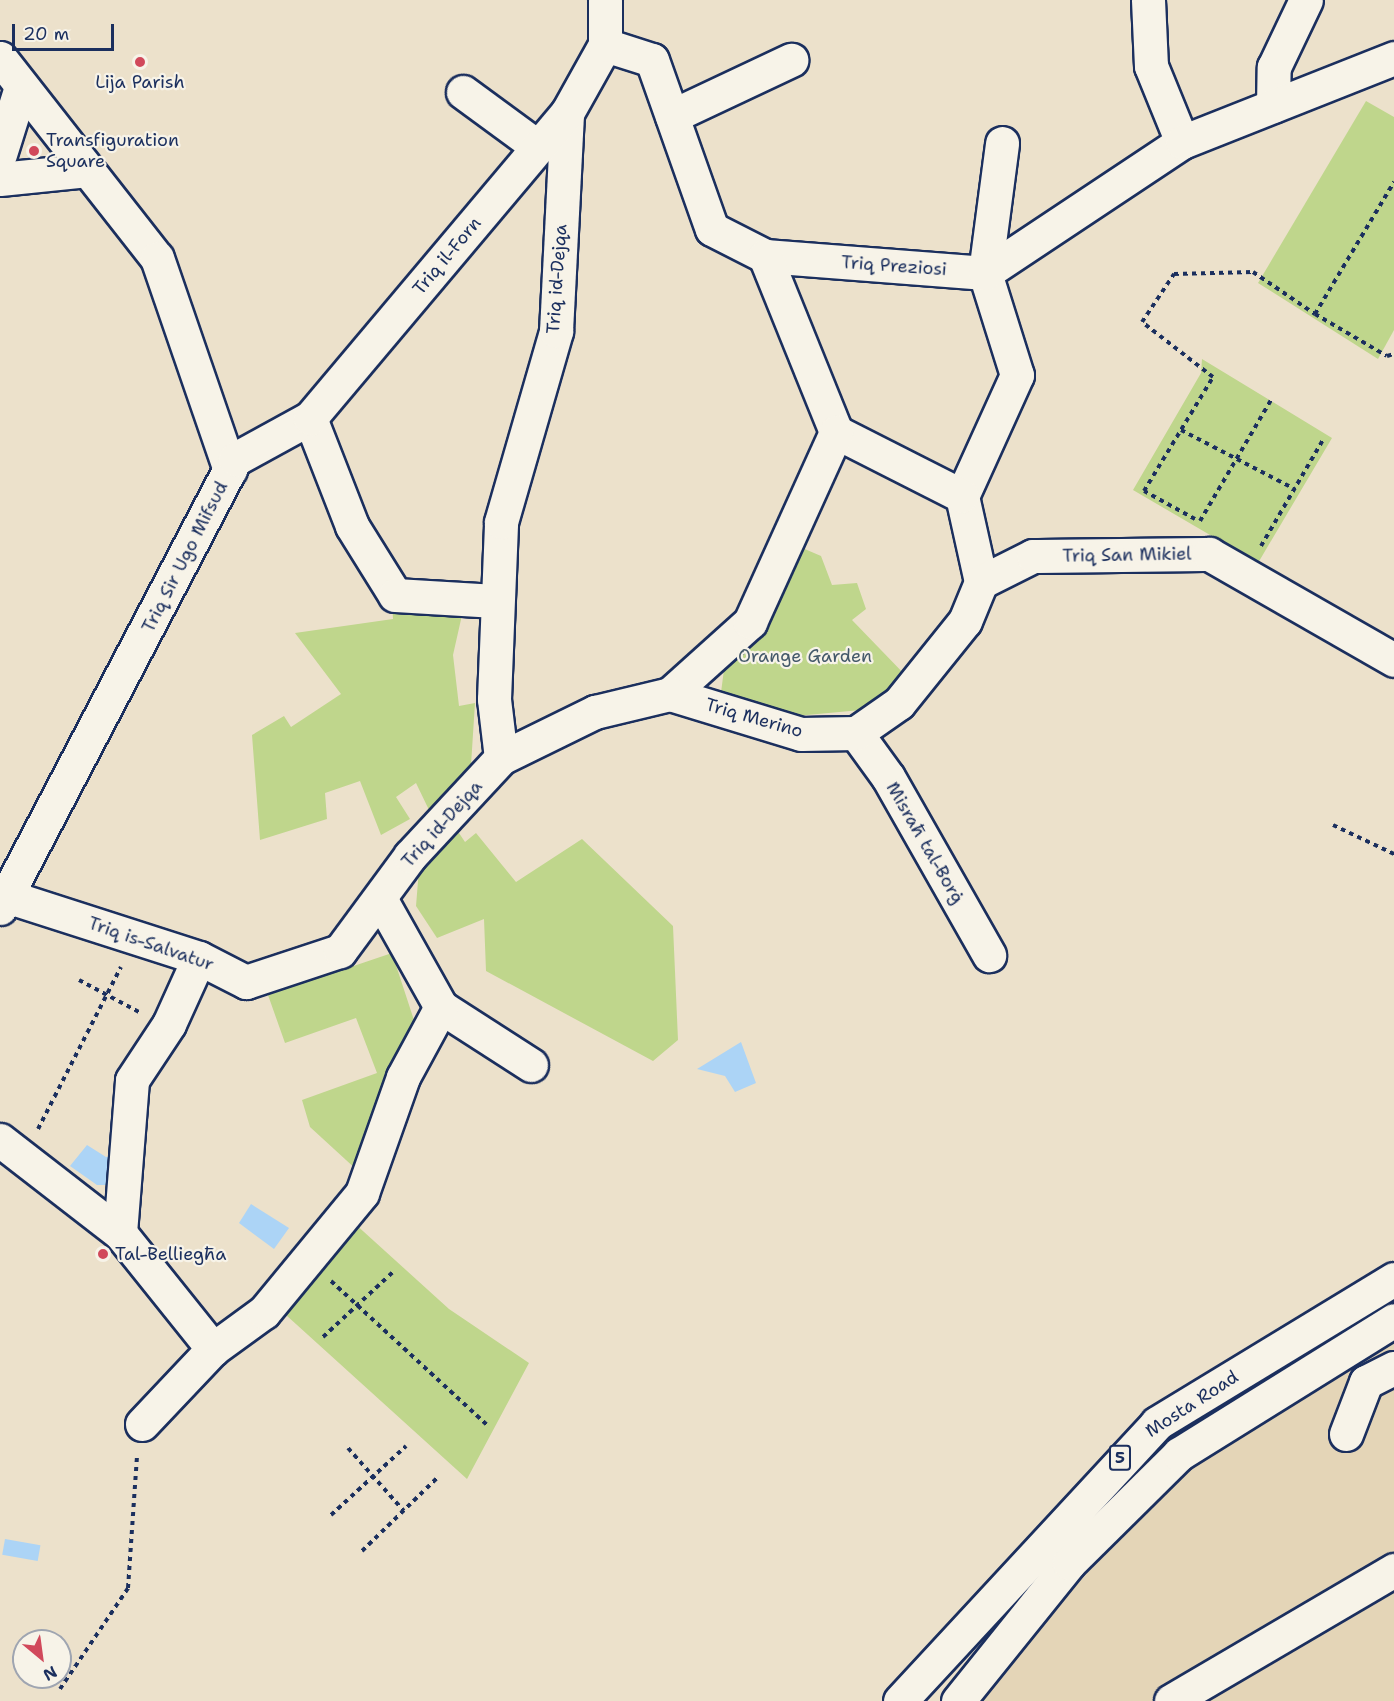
<!DOCTYPE html>
<meta charset="utf-8">
<style>
body{margin:0}
#map{position:relative;width:1394px;height:1701px;overflow:hidden;background:#ece1cb;font-family:"Shantell Sans",sans-serif}
div>[style]{position:absolute}
.built>*{inset:0;background:#e4d5b7}
.green>*{inset:0;background:#bfd68c}
.water>*{inset:0;background:#acd4f6;transform-origin:0 0}
.path>*{height:4px;margin-top:-2px;transform-origin:0;background:repeating-linear-gradient(90deg,#1b2f5e 0 4.5px,transparent 0 9px)}
.roads{filter:drop-shadow(2px 0 #1b2f5e) drop-shadow(-2px 0 #1b2f5e) drop-shadow(0 2px #1b2f5e) drop-shadow(0 -2px #1b2f5e)}
.minor>*{height:33px;margin:-16.5px;padding:0 16.5px;transform-origin:16.5px;border-radius:16.5px;background:#f7f3e8}
.highway>*{height:33px;margin:-16.5px;padding:0 16.5px;transform-origin:16.5px;border-radius:16.5px;background:#f7f3e8}
.dots>*{width:16px;height:16px;translate:-50% -50%;box-sizing:border-box;border:3px solid #f7f3e8;border-radius:50%}
span{translate:-50% -50%;white-space:nowrap;text-align:center;line-height:1.15;-webkit-text-stroke:4.5px #f7f3e8;paint-order:stroke}
.shield-label span{padding:2px 4px;background:#f7f3e8;border:2px solid;border-radius:4px;-webkit-text-stroke-width:0}
.shield-label{font-size:16px;color:#1b2f5e;font-weight:700}
.poi-label{font-size:18px;color:#1b2f5e}
.left{translate:0 -50%;text-align:left}
.street-label{font-size:18px;color:#1b2f5e}
.park-label{font-size:18px;color:#44596a}
.north{position:absolute;left:12px;top:1629px;width:60px;height:60px;box-sizing:border-box;background:#f7f3e8;border:2px solid #9fa5b1;border-radius:50%;rotate:151deg;font-size:16px;font-weight:700;line-height:24px;text-align:center;color:#1b2f5e}
.north::after{content:'';display:block;margin:auto;width:21px;height:27px;background:#d1495b;clip-path:polygon(50% 0,100% 100%,50% 72%,0 100%)}
.scale{position:absolute;left:12px;top:24px;width:102px;height:27px;box-sizing:border-box;border:3px solid #1b2f5e;border-top:0;padding-left:8px;font-size:18px;line-height:21px;white-space:nowrap;color:#1b2f5e;-webkit-text-stroke:4px #f7f3e8;paint-order:stroke}
</style>
<div id="map">
<div class="built">
<div style="clip-path:polygon(1394px 1342px,1394px 1701px,970px 1701px,1118px 1519px,1210px 1446px)"></div>
</div>
<div class="green">
<div style="clip-path:polygon(1366px 101px,1394px 117px,1394px 330px,1378px 359px,1258px 283px)"></div>
<div style="clip-path:polygon(1202px 359px,1332px 438px,1258px 563px,1133px 490px,1201px 373px)"></div>
<div style="clip-path:polygon(793px 544px,821px 556px,832px 585px,857px 583px,866px 609px,852px 620px,909px 679px,861px 710px,785px 717px,720px 700px,725px 662px)"></div>
<div style="clip-path:polygon(392px 604px,462px 615px,453px 655px,459px 706px,475px 703px,471px 765px,429px 810px,416px 783px,396px 797px,410px 819px,381px 835px,360px 781px,325px 793px,327px 819px,260px 840px,252px 735px,284px 716px,291px 727px,341px 694px,295px 633px,393px 619px)"></div>
<div style="clip-path:polygon(453px 824px,465px 842px,476px 833px,516px 882px,582px 839px,673px 926px,678px 1040px,653px 1061px,486px 971px,484px 919px,437px 938px,416px 906px,419px 869px)"></div>
<div style="clip-path:polygon(392px 953px,429px 1066px,418px 1073px,358px 1171px,310px 1127px,302px 1100px,377px 1073px,356px 1018px,285px 1043px,268px 995px)"></div>
<div style="clip-path:polygon(353px 1222px,449px 1309px,529px 1363px,467px 1479px,286px 1315px)"></div>
</div>
<div class="water">
<div style="clip-path:polygon(741px 1042px,756px 1083px,735px 1092px,725px 1076px,697px 1069px)"></div>
<div style="clip-path:polygon(87px 1145px,106px 1157px,117px 1155px,115px 1185px,97px 1185px,70px 1166px)"></div>
<div style="clip-path:polygon(251px 1204px,289px 1228px,274px 1249px,239px 1223px)"></div>
<div style="left:5px;top:1539px;width:36px;height:16px;rotate:10deg"></div>
</div>
<div class="path">
<div style="left:1315px;top:314px;width:154px;rotate:-59.1deg"></div>
<div style="left:1181px;top:430px;width:128px;rotate:27.4deg"></div>
<div style="left:1195px;top:519px;width:58px;rotate:-151.2deg"></div>
<div style="left:1144px;top:491px;width:133px;rotate:-58.8deg"></div>
<div style="left:1213px;top:377px;width:90px;rotate:-142.2deg"></div>
<div style="left:1142px;top:322px;width:58px;rotate:-56.3deg"></div>
<div style="left:1174px;top:274px;width:79px;rotate:-1.5deg"></div>
<div style="left:1253px;top:272px;width:75px;rotate:34.1deg"></div>
<div style="left:1315px;top:314px;width:83px;rotate:30.3deg"></div>
<div style="left:1387px;top:356px;width:7px;rotate:-16deg"></div>
<div style="left:1200px;top:521px;width:140px;rotate:-59.6deg"></div>
<div style="left:1261px;top:546px;width:125px;rotate:-59.7deg"></div>
<div style="left:1333px;top:825px;width:68px;rotate:25.4deg"></div>
<div style="left:79px;top:980px;width:68px;rotate:28.1deg"></div>
<div style="left:38px;top:1129px;width:182px;rotate:-62.9deg"></div>
<div style="left:331px;top:1281px;width:212px;rotate:42.7deg"></div>
<div style="left:323px;top:1337px;width:98px;rotate:-42.9deg"></div>
<div style="left:348px;top:1448px;width:84px;rotate:48.4deg"></div>
<div style="left:331px;top:1515px;width:102px;rotate:-42.6deg"></div>
<div style="left:362px;top:1551px;width:105px;rotate:-44.2deg"></div>
<div style="left:60px;top:1689px;width:122px;rotate:-56deg"></div>
<div style="left:128px;top:1588px;width:132px;rotate:-86.1deg"></div>
</div>
<div class="roads">
<div class="minor">
<div style="left:1148px;top:0;width:66px;rotate:87.4deg"></div>
<div style="left:1151px;top:66px;width:82px;rotate:67.8deg"></div>
<div style="left:605px;top:45px;width:49px;rotate:17.7deg"></div>
<div style="left:652px;top:60px;width:179px;rotate:70.5deg"></div>
<div style="left:712px;top:229px;width:59px;rotate:27deg"></div>
<div style="left:765px;top:256px;width:221px;rotate:4.4deg"></div>
<div style="left:985px;top:273px;width:107px;rotate:72.6deg"></div>
<div style="left:1017px;top:375px;width:133px;rotate:114.4deg"></div>
<div style="left:962px;top:496px;width:88px;rotate:77.5deg"></div>
<div style="left:0;top:58px;width:254px;rotate:51.9deg"></div>
<div style="left:157px;top:258px;width:224px;rotate:71deg"></div>
<div style="left:463px;top:92px;width:93px;rotate:36.3deg"></div>
<div style="left:1273px;top:106px;width:39px;rotate:-89deg"></div>
<div style="left:1274px;top:67px;width:74px;rotate:-64.5deg"></div>
<div style="left:672px;top:116px;width:132px;rotate:-25.2deg"></div>
<div style="left:0;top:154px;width:70px;rotate:-72.6deg"></div>
<div style="left:0;top:179px;width:88px;rotate:-5.8deg"></div>
<div style="left:765px;top:256px;width:190px;rotate:68deg"></div>
<div style="left:836px;top:432px;width:141px;rotate:26.9deg"></div>
<div style="left:985px;top:273px;width:237px;rotate:-33.6deg"></div>
<div style="left:1182px;top:142px;width:228px;rotate:-21.6deg"></div>
<div style="left:985px;top:273px;width:131px;rotate:-82.5deg"></div>
<div style="left:310px;top:418px;width:116px;rotate:68.7deg"></div>
<div style="left:352px;top:526px;width:81px;rotate:58.1deg"></div>
<div style="left:395px;top:595px;width:101px;rotate:3.4deg"></div>
<div style="left:981px;top:582px;width:58px;rotate:-26.6deg"></div>
<div style="left:1033px;top:556px;width:176px;rotate:-0.7deg"></div>
<div style="left:1209px;top:554px;width:213px;rotate:29.8deg"></div>
<div style="left:670px;top:694px;width:108px;rotate:-42deg"></div>
<div style="left:750px;top:622px;width:209px;rotate:-65.6deg"></div>
<div style="left:856px;top:733px;width:54px;rotate:54deg"></div>
<div style="left:888px;top:777px;width:205px;rotate:60.4deg"></div>
<div style="left:501px;top:758px;width:59px;rotate:-96.8deg"></div>
<div style="left:494px;top:699px;width:177px;rotate:-87.7deg"></div>
<div style="left:501px;top:522px;width:199px;rotate:-73.9deg"></div>
<div style="left:556px;top:331px;width:218px;rotate:-87.1deg"></div>
<div style="left:0;top:894px;width:209px;rotate:17.8deg"></div>
<div style="left:199px;top:958px;width:53px;rotate:27.1deg"></div>
<div style="left:246px;top:982px;width:99px;rotate:-18.3deg"></div>
<div style="left:340px;top:951px;width:118px;rotate:-53.6deg"></div>
<div style="left:410px;top:856px;width:134px;rotate:-47.1deg"></div>
<div style="left:501px;top:758px;width:105px;rotate:-26.1deg"></div>
<div style="left:595px;top:712px;width:77px;rotate:-13.5deg"></div>
<div style="left:670px;top:694px;width:137px;rotate:17deg"></div>
<div style="left:801px;top:734px;width:55px;rotate:-1deg"></div>
<div style="left:856px;top:733px;width:52px;rotate:-34.9deg"></div>
<div style="left:899px;top:703px;width:105px;rotate:-51.2deg"></div>
<div style="left:965px;top:621px;width:42px;rotate:-67.7deg"></div>
<div style="left:0;top:908px;width:507px;rotate:-62.37deg"></div>
<div style="left:235px;top:459px;width:85px;rotate:-28.7deg"></div>
<div style="left:310px;top:418px;width:399px;rotate:-49.9deg"></div>
<div style="left:567px;top:113px;width:78px;rotate:-60.8deg"></div>
<div style="left:605px;top:45px;width:45px;rotate:-90deg"></div>
<div style="left:441px;top:1007px;width:107px;rotate:32.8deg"></div>
<div style="left:0;top:1140px;width:152px;rotate:37.8deg"></div>
<div style="left:120px;top:1233px;width:149px;rotate:51.3deg"></div>
<div style="left:120px;top:1233px;width:153px;rotate:-85.5deg"></div>
<div style="left:132px;top:1080px;width:67px;rotate:-56.5deg"></div>
<div style="left:169px;top:1024px;width:72px;rotate:-65.6deg"></div>
<div style="left:142px;top:1424px;width:103px;rotate:-46.6deg"></div>
<div style="left:213px;top:1349px;width:63px;rotate:-36deg"></div>
<div style="left:264px;top:1312px;width:154px;rotate:-50.5deg"></div>
<div style="left:362px;top:1193px;width:123px;rotate:-70.5deg"></div>
<div style="left:403px;top:1077px;width:80px;rotate:-61.5deg"></div>
<div style="left:441px;top:1007px;width:123px;rotate:-119.3deg"></div>
<div style="left:1346px;top:1434px;width:56px;rotate:-69deg"></div>
<div style="left:1366px;top:1382px;width:31px;rotate:-27deg"></div>
<div style="left:1171px;top:1701px;width:259px;rotate:-30.4deg"></div>
</div>
<div class="highway">
<div style="left:900px;top:1701px;width:379px;rotate:-47.2deg"></div>
<div style="left:1157px;top:1423px;width:277px;rotate:-31.3deg"></div>
<div style="left:958px;top:1701px;width:177px;rotate:-51.2deg"></div>
<div style="left:1069px;top:1563px;width:155px;rotate:-44.7deg"></div>
<div style="left:1179px;top:1454px;width:253px;rotate:-31.9deg"></div>
</div>
</div>
<div class="dots">
<div style="left:140px;top:62px;background:#d1495b"></div>
<div style="left:34px;top:151px;background:#d1495b"></div>
<div style="left:103px;top:1254px;background:#d1495b"></div>
</div>
<div class="shield-label">
<span style="left:1120px;top:1458px">5</span>
</div>
<div class="poi-label">
<span style="left:140px;top:82px">Lija Parish</span>
<span class="left" style="left:46px;top:151px">Transfiguration<br>Square</span>
<span class="left" style="left:115px;top:1254px">Tal-Belliegħa</span>
</div>
<div class="street-label">
<span style="left:447px;top:256px;rotate:-50deg">Triq il-Forn</span>
<span style="left:894px;top:266px;rotate:4deg">Triq Preziosi</span>
<span style="left:557px;top:279px;rotate:-86deg">Triq id-Dejqa</span>
<span style="left:1127px;top:555px;rotate:-1deg">Triq San Mikiel</span>
<span style="left:185px;top:557px;rotate:-63deg">Triq Sir Ugo Mifsud</span>
<span style="left:754px;top:718px;rotate:16deg">Triq Merino</span>
<span style="left:442px;top:824px;rotate:-48deg">Triq id-Dejqa</span>
<span style="left:925px;top:843px;rotate:60deg">Misraħ tal-Borġ</span>
<span style="left:151px;top:944px;rotate:19deg">Triq is-Salvatur</span>
<span style="left:1192px;top:1404px;rotate:-33deg">Mosta Road</span>
</div>
<div class="park-label">
<span style="left:805px;top:656px">Orange Garden</span>
</div>
<div class="north">N</div>
<div class="scale">20 m</div>
</div>
